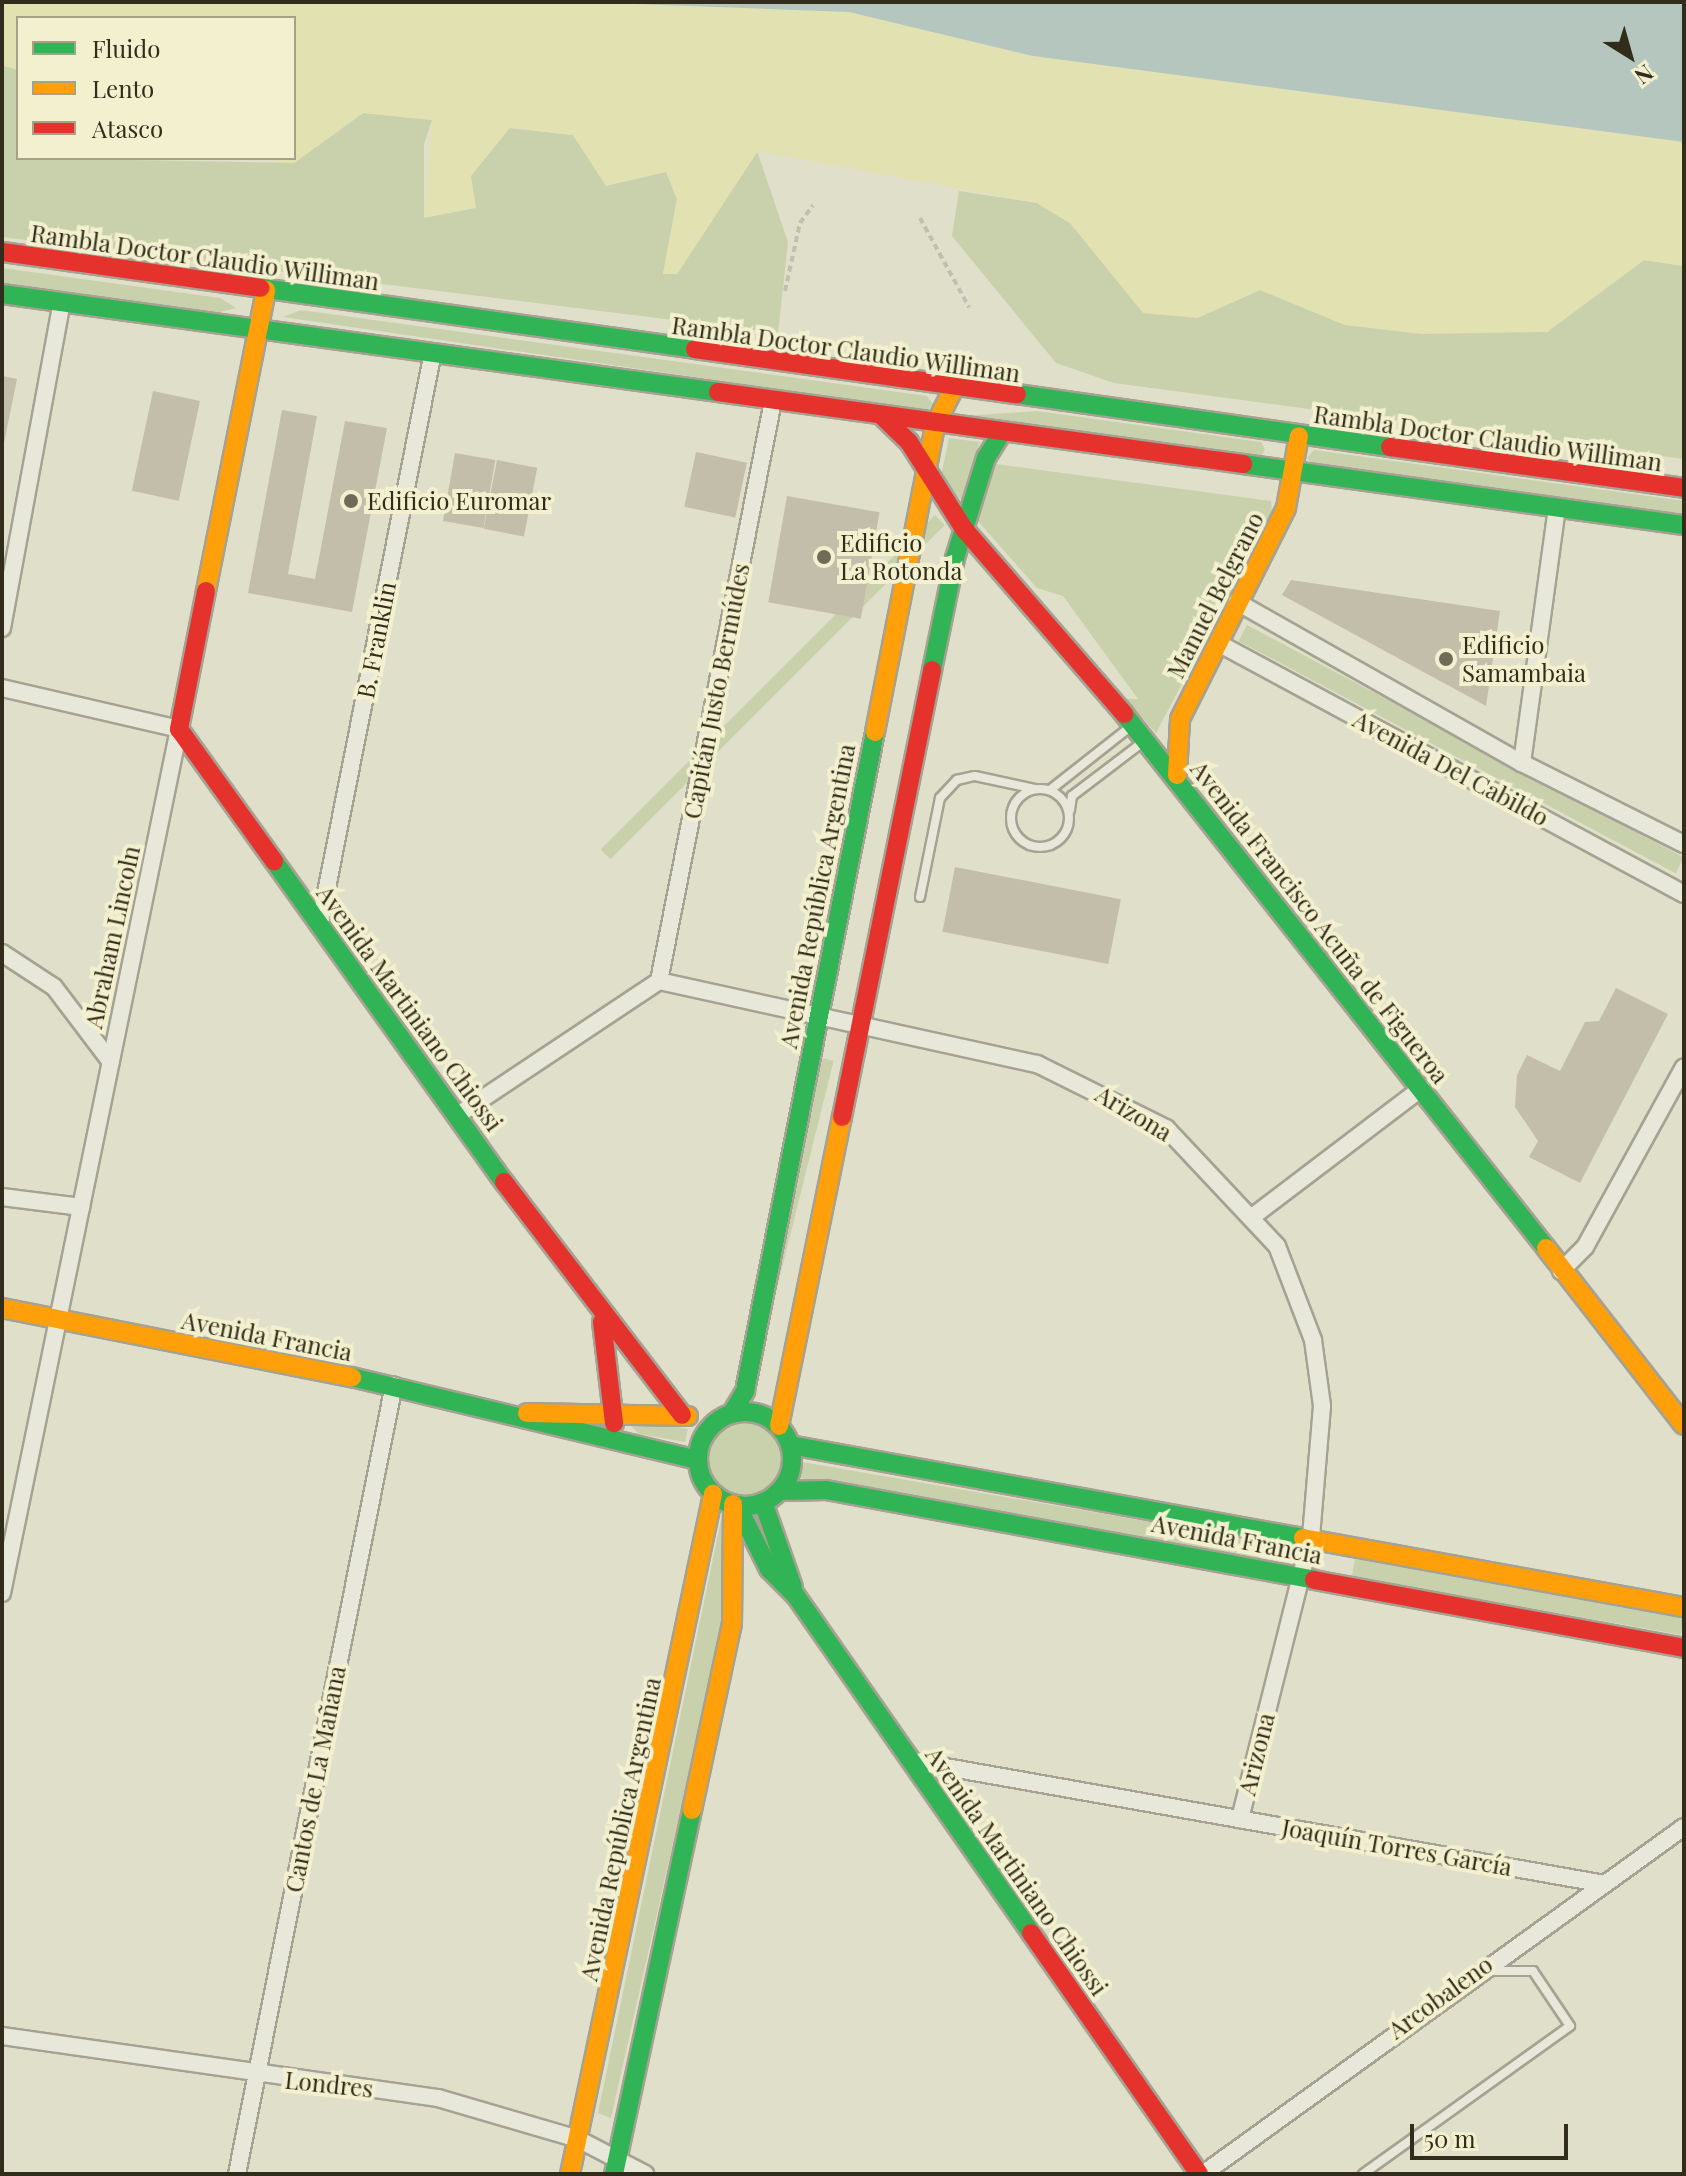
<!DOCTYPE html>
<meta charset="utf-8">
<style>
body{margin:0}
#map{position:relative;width:1686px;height:2176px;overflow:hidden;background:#e0dfc9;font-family:"Playfair Display",serif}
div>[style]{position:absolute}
.green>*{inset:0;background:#c8d1ac;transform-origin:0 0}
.round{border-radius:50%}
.sand>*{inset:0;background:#e2e1b1}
.water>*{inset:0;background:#b5c6be}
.building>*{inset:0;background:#c3beaa;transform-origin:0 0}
.path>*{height:4px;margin-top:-2px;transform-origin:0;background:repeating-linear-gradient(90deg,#c1bfb2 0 6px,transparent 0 10px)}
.roads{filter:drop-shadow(2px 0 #a5a293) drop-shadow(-2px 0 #a5a293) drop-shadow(0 2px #a5a293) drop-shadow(0 -2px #a5a293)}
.lane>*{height:8px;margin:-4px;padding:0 4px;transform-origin:4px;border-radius:4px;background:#e8e8da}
.lane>.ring{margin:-4px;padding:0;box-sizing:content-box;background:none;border:8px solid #e8e8da;border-radius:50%}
.street>*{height:16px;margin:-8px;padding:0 8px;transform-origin:8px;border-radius:8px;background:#e8e8da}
.fast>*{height:18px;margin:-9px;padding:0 9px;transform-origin:9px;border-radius:9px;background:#30b455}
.fast>.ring{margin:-9px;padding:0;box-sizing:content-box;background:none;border:18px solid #30b455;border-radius:50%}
.slow>*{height:18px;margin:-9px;padding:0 9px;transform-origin:9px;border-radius:9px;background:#ff9f0a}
.jam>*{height:18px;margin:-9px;padding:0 9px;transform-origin:9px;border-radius:9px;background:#e5322d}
.dots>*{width:22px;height:22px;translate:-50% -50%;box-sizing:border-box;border:4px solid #f2f0ce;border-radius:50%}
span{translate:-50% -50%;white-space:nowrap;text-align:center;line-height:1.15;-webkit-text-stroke:8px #f2f0ce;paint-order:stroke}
.street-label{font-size:24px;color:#322c1c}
.poi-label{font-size:24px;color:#322c1c}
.left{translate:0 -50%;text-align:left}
.frame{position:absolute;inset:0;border:4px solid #322c1c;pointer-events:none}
.legend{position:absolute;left:16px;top:16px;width:280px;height:144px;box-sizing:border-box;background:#f2f0ce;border:2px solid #a5a287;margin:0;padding:10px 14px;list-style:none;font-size:24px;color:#322c1c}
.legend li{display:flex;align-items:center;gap:16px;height:40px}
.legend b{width:40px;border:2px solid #a5a287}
.north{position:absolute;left:1590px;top:16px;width:80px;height:80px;-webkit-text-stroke:6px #f2f0ce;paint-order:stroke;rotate:143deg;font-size:22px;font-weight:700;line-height:32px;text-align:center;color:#322c1c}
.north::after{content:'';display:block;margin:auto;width:28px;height:36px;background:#322c1c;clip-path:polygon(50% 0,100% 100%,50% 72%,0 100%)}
.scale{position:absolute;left:1410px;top:2124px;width:158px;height:36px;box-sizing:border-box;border:4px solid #322c1c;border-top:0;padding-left:10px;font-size:24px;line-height:28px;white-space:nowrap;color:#322c1c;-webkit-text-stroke:6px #f2f0ce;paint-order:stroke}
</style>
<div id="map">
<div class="green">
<div style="clip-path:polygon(2px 65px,18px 70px,18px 158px,294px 163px,363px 113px,432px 120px,424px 144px,424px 218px,510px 128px,573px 135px,606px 185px,666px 171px,677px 199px,663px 274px,677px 274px,757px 151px,788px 242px,778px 333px,2px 237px)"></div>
<div style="clip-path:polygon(959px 191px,1037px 203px,1070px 223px,1099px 257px,1197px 318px,1260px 290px,1345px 325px,1547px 332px,1644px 260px,1684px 266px,1684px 459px,1114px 383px,1056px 363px,952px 236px)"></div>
<div style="clip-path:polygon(2px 268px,220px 298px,236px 308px,216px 313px,2px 284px)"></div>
<div style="clip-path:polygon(301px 310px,927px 396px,933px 404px,927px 411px,283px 317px)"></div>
<div style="clip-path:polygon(1037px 411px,1261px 442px,1265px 450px,1261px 456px,963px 416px)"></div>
<div style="clip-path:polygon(949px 438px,980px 442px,961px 500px,941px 476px)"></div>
<div style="clip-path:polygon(1314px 450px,1684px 501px,1684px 516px,1312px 464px,1307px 458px)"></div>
<div style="clip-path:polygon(996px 464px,1271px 501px,1272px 513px,1156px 733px,1125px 699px,1138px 699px,1063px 596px,1037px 588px,976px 519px)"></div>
<div style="left:935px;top:515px;width:14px;height:473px;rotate:45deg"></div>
<div style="left:1247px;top:625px;width:495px;height:18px;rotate:28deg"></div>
<div style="left:822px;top:1058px;width:12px;height:347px;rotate:14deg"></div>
<div style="clip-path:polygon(622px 1417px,688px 1429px,685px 1442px,639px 1434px)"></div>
<div class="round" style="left:709px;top:1423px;width:72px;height:72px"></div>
<div style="clip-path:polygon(802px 1462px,1261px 1541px,1267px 1551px,1258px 1559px,800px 1478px)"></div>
<div style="clip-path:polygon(722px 1515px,722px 1625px,611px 2118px,598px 2113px)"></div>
<div style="left:1355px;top:1559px;width:334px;height:18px;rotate:10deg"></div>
</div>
<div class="sand">
<div style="clip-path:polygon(2px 2px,580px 2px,849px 12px,1033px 56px,1684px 142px,1684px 266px,1644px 260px,1547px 332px,1421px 334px,1345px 325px,1260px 290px,1197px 318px,1143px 313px,1070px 223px,1037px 203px,758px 151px,677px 274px,663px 274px,677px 199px,666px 172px,606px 186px,573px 135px,510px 128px,471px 176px,476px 208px,424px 218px,432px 120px,363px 113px,294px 163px,243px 158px,294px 158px,294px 18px,18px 18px,18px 70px,2px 65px)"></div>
</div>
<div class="water">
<div style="clip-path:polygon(580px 2px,1684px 2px,1684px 142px,1033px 56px,849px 12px)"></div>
</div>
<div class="building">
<div style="clip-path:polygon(2px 376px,17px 379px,3px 448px,2px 448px)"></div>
<div style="left:153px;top:391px;width:48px;height:102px;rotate:12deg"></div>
<div style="clip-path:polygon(282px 410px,317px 416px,288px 574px,315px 579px,345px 421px,387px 428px,352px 612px,248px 593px)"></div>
<div style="left:696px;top:452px;width:52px;height:56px;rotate:12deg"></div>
<div style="left:455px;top:453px;width:41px;height:69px;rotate:10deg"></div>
<div style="left:497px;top:460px;width:41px;height:70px;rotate:11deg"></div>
<div style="left:787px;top:496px;width:94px;height:108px;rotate:10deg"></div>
<div style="clip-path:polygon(1291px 580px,1500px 611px,1486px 706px,1282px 595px)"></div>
<div style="left:955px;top:867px;width:169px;height:66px;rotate:11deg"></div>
<div style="clip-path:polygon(1616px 988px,1668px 1014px,1580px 1183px,1529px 1157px,1538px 1141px,1515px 1107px,1517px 1075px,1527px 1055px,1560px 1071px,1585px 1022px,1599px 1021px)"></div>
</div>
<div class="path">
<div style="left:920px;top:218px;width:102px;rotate:61.2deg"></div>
<div style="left:785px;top:291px;width:70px;rotate:-77.6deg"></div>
<div style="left:800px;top:223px;width:22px;rotate:-54deg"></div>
</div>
<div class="roads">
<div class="lane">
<div class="ring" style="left:1011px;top:789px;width:50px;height:50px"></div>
<div style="left:1050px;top:790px;width:102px;rotate:-38.2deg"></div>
<div style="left:1070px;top:810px;width:14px;rotate:-82deg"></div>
<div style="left:1072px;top:796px;width:89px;rotate:-37.3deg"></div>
<div style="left:920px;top:897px;width:101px;rotate:-78.6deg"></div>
<div style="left:940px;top:798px;width:25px;rotate:-47deg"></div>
<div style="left:957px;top:780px;width:18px;rotate:-13deg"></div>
<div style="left:975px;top:776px;width:61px;rotate:12.2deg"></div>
<div style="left:1363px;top:2174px;width:254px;rotate:-35.6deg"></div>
<div style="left:1570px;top:2026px;width:66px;rotate:-123.9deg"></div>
<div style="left:1533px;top:1971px;width:45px;rotate:180deg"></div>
</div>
<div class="street">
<div style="left:1237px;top:602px;width:327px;rotate:29.5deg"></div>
<div style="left:1522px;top:763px;width:181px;rotate:26.6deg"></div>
<div style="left:2px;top:628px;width:331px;rotate:-79.6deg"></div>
<div style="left:1218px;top:643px;width:529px;rotate:28.31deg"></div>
<div style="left:2px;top:688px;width:182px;rotate:13deg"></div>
<div style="left:179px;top:729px;width:882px;rotate:101.58deg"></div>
<div style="left:1522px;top:763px;width:258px;rotate:-82.2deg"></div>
<div style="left:320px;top:923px;width:577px;rotate:-78.81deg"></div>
<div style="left:2px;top:953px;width:62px;rotate:33.2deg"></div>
<div style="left:54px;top:987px;width:94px;rotate:52.8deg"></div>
<div style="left:659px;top:981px;width:591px;rotate:-78.88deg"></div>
<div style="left:458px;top:1115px;width:242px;rotate:-33.7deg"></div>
<div style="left:659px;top:981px;width:387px;rotate:12.4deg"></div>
<div style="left:1037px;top:1064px;width:144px;rotate:26.4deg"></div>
<div style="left:1166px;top:1128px;width:162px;rotate:46.8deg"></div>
<div style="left:1277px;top:1246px;width:101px;rotate:69deg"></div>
<div style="left:1313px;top:1340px;width:67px;rotate:82.2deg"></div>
<div style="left:1322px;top:1406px;width:130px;rotate:94.8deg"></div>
<div style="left:1311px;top:1536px;width:292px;rotate:104.1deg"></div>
<div style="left:2px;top:1197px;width:80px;rotate:7.2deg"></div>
<div style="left:1252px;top:1217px;width:213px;rotate:-37.2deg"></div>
<div style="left:1561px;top:1271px;width:34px;rotate:-45deg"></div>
<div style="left:1585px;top:1247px;width:205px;rotate:-61.2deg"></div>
<div style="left:912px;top:1761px;width:698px;rotate:10.07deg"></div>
<div style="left:2px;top:2036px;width:440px;rotate:8.1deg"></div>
<div style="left:438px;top:2098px;width:146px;rotate:16.3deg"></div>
<div style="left:578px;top:2139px;width:76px;rotate:27.6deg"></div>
<div style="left:237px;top:2174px;width:804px;rotate:-78.75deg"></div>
<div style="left:1203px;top:2174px;width:593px;rotate:-35.81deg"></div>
</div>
<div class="fast">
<div style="left:261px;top:288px;width:438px;rotate:8deg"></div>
<div style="left:2px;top:294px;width:723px;rotate:7.79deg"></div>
<div style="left:1017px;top:394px;width:377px;rotate:8.1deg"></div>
<div style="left:1243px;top:464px;width:445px;rotate:7.9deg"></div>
<div style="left:932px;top:670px;width:114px;rotate:-78.4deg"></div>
<div style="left:955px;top:558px;width:105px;rotate:-72.8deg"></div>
<div style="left:986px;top:458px;width:28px;rotate:-58deg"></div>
<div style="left:1124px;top:714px;width:681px;rotate:51.68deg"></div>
<div style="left:274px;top:861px;width:395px;rotate:54.4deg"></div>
<div style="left:352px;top:1377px;width:355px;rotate:13.5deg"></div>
<div class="ring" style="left:698px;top:1412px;width:76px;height:76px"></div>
<div style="left:732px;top:1413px;width:26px;rotate:-59deg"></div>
<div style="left:745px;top:1391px;width:672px;rotate:-78.84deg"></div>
<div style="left:790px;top:1445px;width:521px;rotate:10.28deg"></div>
<div style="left:779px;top:1491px;width:47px;rotate:-1.2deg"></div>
<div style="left:826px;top:1490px;width:496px;rotate:10.4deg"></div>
<div style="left:763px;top:1502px;width:90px;rotate:70.6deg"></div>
<div style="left:737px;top:1505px;width:72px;rotate:63.4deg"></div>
<div style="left:769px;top:1569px;width:38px;rotate:45deg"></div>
<div style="left:796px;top:1596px;width:411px;rotate:55.1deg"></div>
<div style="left:614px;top:2174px;width:372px;rotate:-77.9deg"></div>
</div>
<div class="slow">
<div style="left:206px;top:591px;width:307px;rotate:-78.7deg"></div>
<div style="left:875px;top:732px;width:313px;rotate:-78.9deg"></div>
<div style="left:935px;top:425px;width:39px;rotate:-63deg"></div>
<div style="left:1177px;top:775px;width:56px;rotate:-86.9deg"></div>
<div style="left:1180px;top:719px;width:236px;rotate:-63.3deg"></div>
<div style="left:1286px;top:508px;width:73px;rotate:-79.8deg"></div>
<div style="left:1546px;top:1248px;width:224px;rotate:52.1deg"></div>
<div style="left:2px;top:1308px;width:357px;rotate:11.2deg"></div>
<div style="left:527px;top:1413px;width:161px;rotate:1.1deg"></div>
<div style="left:779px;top:1426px;width:315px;rotate:-78.5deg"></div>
<div style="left:1303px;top:1538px;width:387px;rotate:10.3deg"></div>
<div style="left:692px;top:1810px;width:190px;rotate:-77.9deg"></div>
<div style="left:732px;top:1624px;width:120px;rotate:-89.5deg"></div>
<div style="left:570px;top:2174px;width:695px;rotate:-78.12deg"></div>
</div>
<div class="jam">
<div style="left:2px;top:252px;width:261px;rotate:7.9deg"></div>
<div style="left:695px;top:349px;width:325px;rotate:8deg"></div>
<div style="left:718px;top:392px;width:530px;rotate:7.81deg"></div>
<div style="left:883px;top:417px;width:36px;rotate:44deg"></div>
<div style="left:909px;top:442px;width:103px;rotate:57.7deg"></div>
<div style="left:964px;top:529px;width:245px;rotate:49.1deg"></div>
<div style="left:1390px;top:447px;width:297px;rotate:7.9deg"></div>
<div style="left:206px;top:591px;width:141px;rotate:101.1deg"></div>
<div style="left:179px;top:729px;width:163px;rotate:54.3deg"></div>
<div style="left:842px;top:1117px;width:456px;rotate:-78.6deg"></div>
<div style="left:504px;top:1182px;width:293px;rotate:52.6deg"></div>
<div style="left:602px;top:1322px;width:102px;rotate:83.2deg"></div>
<div style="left:1314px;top:1580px;width:376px;rotate:10.4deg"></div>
<div style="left:1031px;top:1933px;width:294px;rotate:55.1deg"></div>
</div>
</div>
<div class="dots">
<div style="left:351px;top:501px;background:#6f6b59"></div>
<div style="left:824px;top:557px;background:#6f6b59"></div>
<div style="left:1446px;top:659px;background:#6f6b59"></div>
</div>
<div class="street-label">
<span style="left:205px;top:257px;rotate:8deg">Rambla Doctor Claudio Williman</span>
<span style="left:846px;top:349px;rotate:8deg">Rambla Doctor Claudio Williman</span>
<span style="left:1488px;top:438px;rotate:8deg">Rambla Doctor Claudio Williman</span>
<span style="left:1215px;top:595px;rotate:-63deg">Manuel Belgrano</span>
<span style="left:376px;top:640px;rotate:-79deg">B. Franklin</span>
<span style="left:716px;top:691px;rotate:-79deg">Capitán Justo Bermúdes</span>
<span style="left:1451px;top:768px;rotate:28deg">Avenida Del Cabildo</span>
<span style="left:817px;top:896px;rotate:-79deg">Avenida República Argentina</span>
<span style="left:1320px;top:922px;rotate:52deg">Avenida Francisco Acuña de Figueroa</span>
<span style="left:112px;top:937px;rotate:-78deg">Abraham Lincoln</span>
<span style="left:410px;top:1008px;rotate:54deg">Avenida Martiniano Chiossi</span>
<span style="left:1134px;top:1113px;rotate:31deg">Arizona</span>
<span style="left:267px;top:1336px;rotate:11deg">Avenida Francia</span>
<span style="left:1237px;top:1539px;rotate:11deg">Avenida Francia</span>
<span style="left:1256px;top:1754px;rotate:-76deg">Arizona</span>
<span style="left:315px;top:1779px;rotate:-79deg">Cantos de La Mañana</span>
<span style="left:620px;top:1829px;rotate:-78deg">Avenida República Argentina</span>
<span style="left:1397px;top:1847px;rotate:10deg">Joaquín Torres García</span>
<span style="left:1017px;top:1871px;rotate:55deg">Avenida Martiniano Chiossi</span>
<span style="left:1440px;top:1997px;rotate:-36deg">Arcobaleno</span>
<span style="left:329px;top:2084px;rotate:6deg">Londres</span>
</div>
<div class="poi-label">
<span class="left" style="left:367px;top:501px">Edificio Euromar</span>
<span class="left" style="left:840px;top:557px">Edificio<br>La Rotonda</span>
<span class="left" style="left:1462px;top:659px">Edificio<br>Samambaia</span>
</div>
<div class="frame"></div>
<ul class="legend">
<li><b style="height:10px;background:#30b455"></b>Fluido</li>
<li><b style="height:10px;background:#ff9f0a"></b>Lento</li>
<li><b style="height:10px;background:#e5322d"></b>Atasco</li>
</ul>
<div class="north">N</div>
<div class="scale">50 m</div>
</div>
